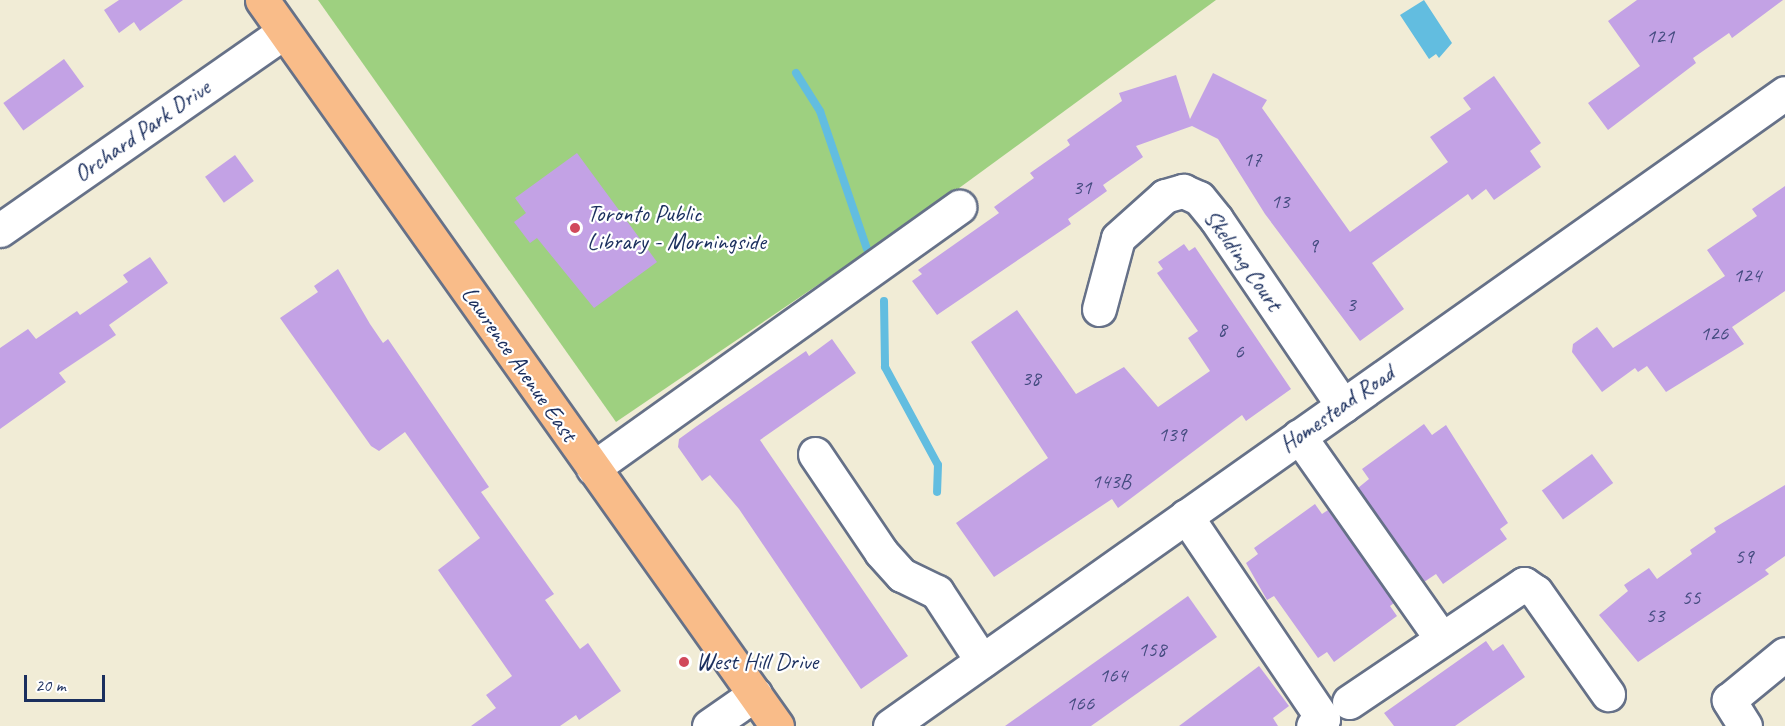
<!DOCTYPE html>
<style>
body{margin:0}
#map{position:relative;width:1785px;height:726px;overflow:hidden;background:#f1ecd6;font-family:Caveat,sans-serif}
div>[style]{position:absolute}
.green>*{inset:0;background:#9ed080}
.water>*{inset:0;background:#62bde0}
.stream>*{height:8px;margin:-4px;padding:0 4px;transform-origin:4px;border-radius:4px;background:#62bde0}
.building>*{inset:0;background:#c3a2e5;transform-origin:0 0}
.roads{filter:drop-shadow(2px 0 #667188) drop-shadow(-2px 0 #667188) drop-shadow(0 2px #667188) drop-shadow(0 -2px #667188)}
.minor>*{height:33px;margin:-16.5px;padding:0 16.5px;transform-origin:16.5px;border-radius:16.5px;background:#fff}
.major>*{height:33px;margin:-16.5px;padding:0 16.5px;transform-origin:16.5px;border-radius:16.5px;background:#f9bc89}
.dots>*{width:16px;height:16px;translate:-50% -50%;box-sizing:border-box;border:3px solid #fff;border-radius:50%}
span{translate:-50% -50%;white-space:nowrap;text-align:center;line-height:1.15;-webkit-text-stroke:4.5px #fff;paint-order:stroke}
.number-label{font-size:21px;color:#454c80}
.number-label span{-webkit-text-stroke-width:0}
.street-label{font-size:24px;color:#1b2f5e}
.poi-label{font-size:24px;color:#1b2f5e}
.left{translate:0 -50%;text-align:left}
.scale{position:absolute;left:24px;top:675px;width:81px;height:27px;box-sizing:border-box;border:3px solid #1b2f5e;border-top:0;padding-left:8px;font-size:18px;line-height:21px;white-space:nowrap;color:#1b2f5e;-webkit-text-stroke:4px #fff;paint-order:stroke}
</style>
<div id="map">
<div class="green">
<div style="clip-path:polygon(318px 0,1216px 0,940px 202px,616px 422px)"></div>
</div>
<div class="water">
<div style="clip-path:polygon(1424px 0,1452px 43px,1439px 58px,1436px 54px,1429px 59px,1400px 15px)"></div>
</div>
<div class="stream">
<div style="left:796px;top:73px;width:45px;rotate:57.7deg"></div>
<div style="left:820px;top:111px;width:146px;rotate:71.2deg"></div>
<div style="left:884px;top:301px;width:66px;rotate:89.1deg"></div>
<div style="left:885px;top:367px;width:111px;rotate:61.6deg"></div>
<div style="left:938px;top:465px;width:27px;rotate:92deg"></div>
</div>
<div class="building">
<div style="clip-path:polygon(119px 0,183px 0,140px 31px,134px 22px,119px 33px,104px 10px)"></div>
<div style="clip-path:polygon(1637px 0,1783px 0,1732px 38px,1729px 33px,1693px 58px,1696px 63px,1608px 130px,1588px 103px,1640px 66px,1608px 21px)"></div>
<div style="left:64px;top:59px;width:34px;height:75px;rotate:54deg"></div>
<div style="clip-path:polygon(1213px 73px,1267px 100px,1262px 108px,1350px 232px,1448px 162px,1430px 137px,1471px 109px,1463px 98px,1494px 76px,1541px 143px,1530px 151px,1541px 167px,1494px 200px,1486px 189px,1472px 200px,1468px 194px,1372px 263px,1404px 309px,1360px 341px,1265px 214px,1218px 139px,1192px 126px,1136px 146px,1143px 157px,1103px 185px,1107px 191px,1068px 219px,1071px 224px,937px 315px,912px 281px,922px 274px,918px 270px,999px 213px,994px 207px,1034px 178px,1030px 173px,1070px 145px,1067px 140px,1122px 101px,1119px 93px,1176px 75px,1190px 119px)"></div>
<div style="clip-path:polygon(577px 153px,657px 262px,594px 308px,537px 238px,530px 243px,514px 222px,526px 213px,515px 198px)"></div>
<div style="left:235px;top:155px;width:32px;height:37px;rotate:54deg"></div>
<div style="clip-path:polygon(1785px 186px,1785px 291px,1732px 327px,1744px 344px,1666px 392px,1647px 366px,1638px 372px,1635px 368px,1602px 392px,1572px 352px,1573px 344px,1597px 327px,1613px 348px,1725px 276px,1707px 250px,1757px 216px,1752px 209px)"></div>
<div style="clip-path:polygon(1184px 244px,1189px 251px,1195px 247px,1291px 389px,1246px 421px,1242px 415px,1118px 508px,1112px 499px,994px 577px,956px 523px,1048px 458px,971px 342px,1017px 310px,1076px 394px,1124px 367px,1158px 407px,1210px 371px,1188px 338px,1198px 331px,1157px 273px,1163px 269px,1158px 262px)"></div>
<div style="clip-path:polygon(150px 257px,168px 283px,109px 325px,116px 335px,59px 373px,66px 382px,0 429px,0 348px,28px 329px,36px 339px,77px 311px,80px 315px,128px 282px,123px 275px)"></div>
<div style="clip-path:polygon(338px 269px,370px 324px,383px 343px,388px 339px,489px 487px,481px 492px,554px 594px,545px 600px,580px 649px,588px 643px,621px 691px,579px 720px,576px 715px,560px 726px,471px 726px,496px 708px,486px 695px,512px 676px,438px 570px,480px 538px,405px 432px,379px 451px,371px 446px,280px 318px,318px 292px,314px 286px)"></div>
<div style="clip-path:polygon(832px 339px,856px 373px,760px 440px,908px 656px,861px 689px,739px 509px,710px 475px,702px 481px,678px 447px,679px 439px,697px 426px,806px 351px,809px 356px)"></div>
<div style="clip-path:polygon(1424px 424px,1432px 435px,1446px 425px,1508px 523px,1500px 529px,1507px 539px,1443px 584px,1436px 574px,1424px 582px,1358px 488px,1369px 479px,1362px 469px)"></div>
<div style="left:1592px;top:454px;width:36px;height:62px;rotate:54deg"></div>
<div style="clip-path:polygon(1785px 485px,1785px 556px,1765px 570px,1769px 574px,1638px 662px,1599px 615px,1628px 591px,1624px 585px,1649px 568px,1657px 579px,1692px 554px,1690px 550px,1716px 532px,1714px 528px)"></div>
<div style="clip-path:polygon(1315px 504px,1322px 514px,1328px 510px,1394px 603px,1390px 606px,1397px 616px,1334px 662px,1327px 652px,1318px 658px,1274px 596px,1267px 600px,1246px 563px,1258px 554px,1254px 548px)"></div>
<div style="clip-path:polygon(1188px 596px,1217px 637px,1091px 726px,1005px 726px)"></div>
<div style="clip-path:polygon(1486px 641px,1493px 651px,1503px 644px,1525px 677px,1455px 726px,1394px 726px,1384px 713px)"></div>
<div style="clip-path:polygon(1259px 666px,1289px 706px,1273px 718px,1278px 726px,1179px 726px)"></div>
</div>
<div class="roads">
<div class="minor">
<div style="left:0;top:230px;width:346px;rotate:-34.9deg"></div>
<div style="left:1099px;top:309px;width:73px;rotate:-75deg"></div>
<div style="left:1118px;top:238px;width:63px;rotate:-41.8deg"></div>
<div style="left:1165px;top:196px;width:19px;rotate:-16deg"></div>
<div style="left:1183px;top:191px;width:17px;rotate:24deg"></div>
<div style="left:1199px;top:198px;width:27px;rotate:51deg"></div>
<div style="left:1216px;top:219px;width:226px;rotate:55.8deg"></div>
<div style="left:1299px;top:436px;width:247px;rotate:54.9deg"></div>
<div style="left:815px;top:454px;width:118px;rotate:56deg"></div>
<div style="left:881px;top:552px;width:31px;rotate:48deg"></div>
<div style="left:902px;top:575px;width:39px;rotate:26deg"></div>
<div style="left:937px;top:592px;width:82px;rotate:56.9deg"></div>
<div style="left:593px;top:468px;width:450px;rotate:-35.5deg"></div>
<div style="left:1186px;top:516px;width:245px;rotate:56deg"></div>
<div style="left:1323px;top:719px;width:12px;rotate:145deg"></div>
<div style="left:1349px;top:702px;width:211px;rotate:-34deg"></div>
<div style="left:1524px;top:584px;width:14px;rotate:34deg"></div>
<div style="left:1536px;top:592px;width:125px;rotate:54.8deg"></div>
<div style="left:709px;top:726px;width:56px;rotate:-34.8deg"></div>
<div style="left:890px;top:726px;width:1096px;rotate:-35.27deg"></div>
<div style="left:1745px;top:726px;width:31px;rotate:-122deg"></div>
<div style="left:1729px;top:700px;width:72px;rotate:-39.4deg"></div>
</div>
<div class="major">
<div style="left:262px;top:0;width:890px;rotate:54.65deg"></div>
</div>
</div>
<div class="dots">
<div style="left:575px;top:228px;background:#d1495b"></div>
<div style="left:684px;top:662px;background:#d1495b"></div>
</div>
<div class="number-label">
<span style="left:1660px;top:36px">121</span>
<span style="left:1252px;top:159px">17</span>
<span style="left:1082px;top:187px">31</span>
<span style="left:1280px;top:201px">13</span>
<span style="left:1313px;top:245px">9</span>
<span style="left:1747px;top:275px">124</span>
<span style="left:1351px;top:304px">3</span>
<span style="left:1222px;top:329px">8</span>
<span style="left:1714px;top:333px">126</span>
<span style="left:1239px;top:351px">6</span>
<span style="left:1031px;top:378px">38</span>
<span style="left:1172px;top:434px">139</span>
<span style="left:1111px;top:481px">143B</span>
<span style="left:1744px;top:556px">59</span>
<span style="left:1691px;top:597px">55</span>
<span style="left:1655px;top:615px">53</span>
<span style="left:1152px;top:649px">158</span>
<span style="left:1113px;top:675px">164</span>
<span style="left:1080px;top:703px">166</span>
</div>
<div class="street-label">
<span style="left:142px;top:131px;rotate:-35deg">Orchard Park Drive</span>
<span style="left:1243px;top:260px;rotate:55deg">Skelding Court</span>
<span style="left:519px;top:364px;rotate:55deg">Lawrence Avenue East</span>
<span style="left:1337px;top:409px;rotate:-35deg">Homestead Road</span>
</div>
<div class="poi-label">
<span class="left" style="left:587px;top:228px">Toronto Public<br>Library - Morningside</span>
<span class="left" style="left:696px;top:662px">West Hill Drive</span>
</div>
<div class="scale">20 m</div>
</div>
